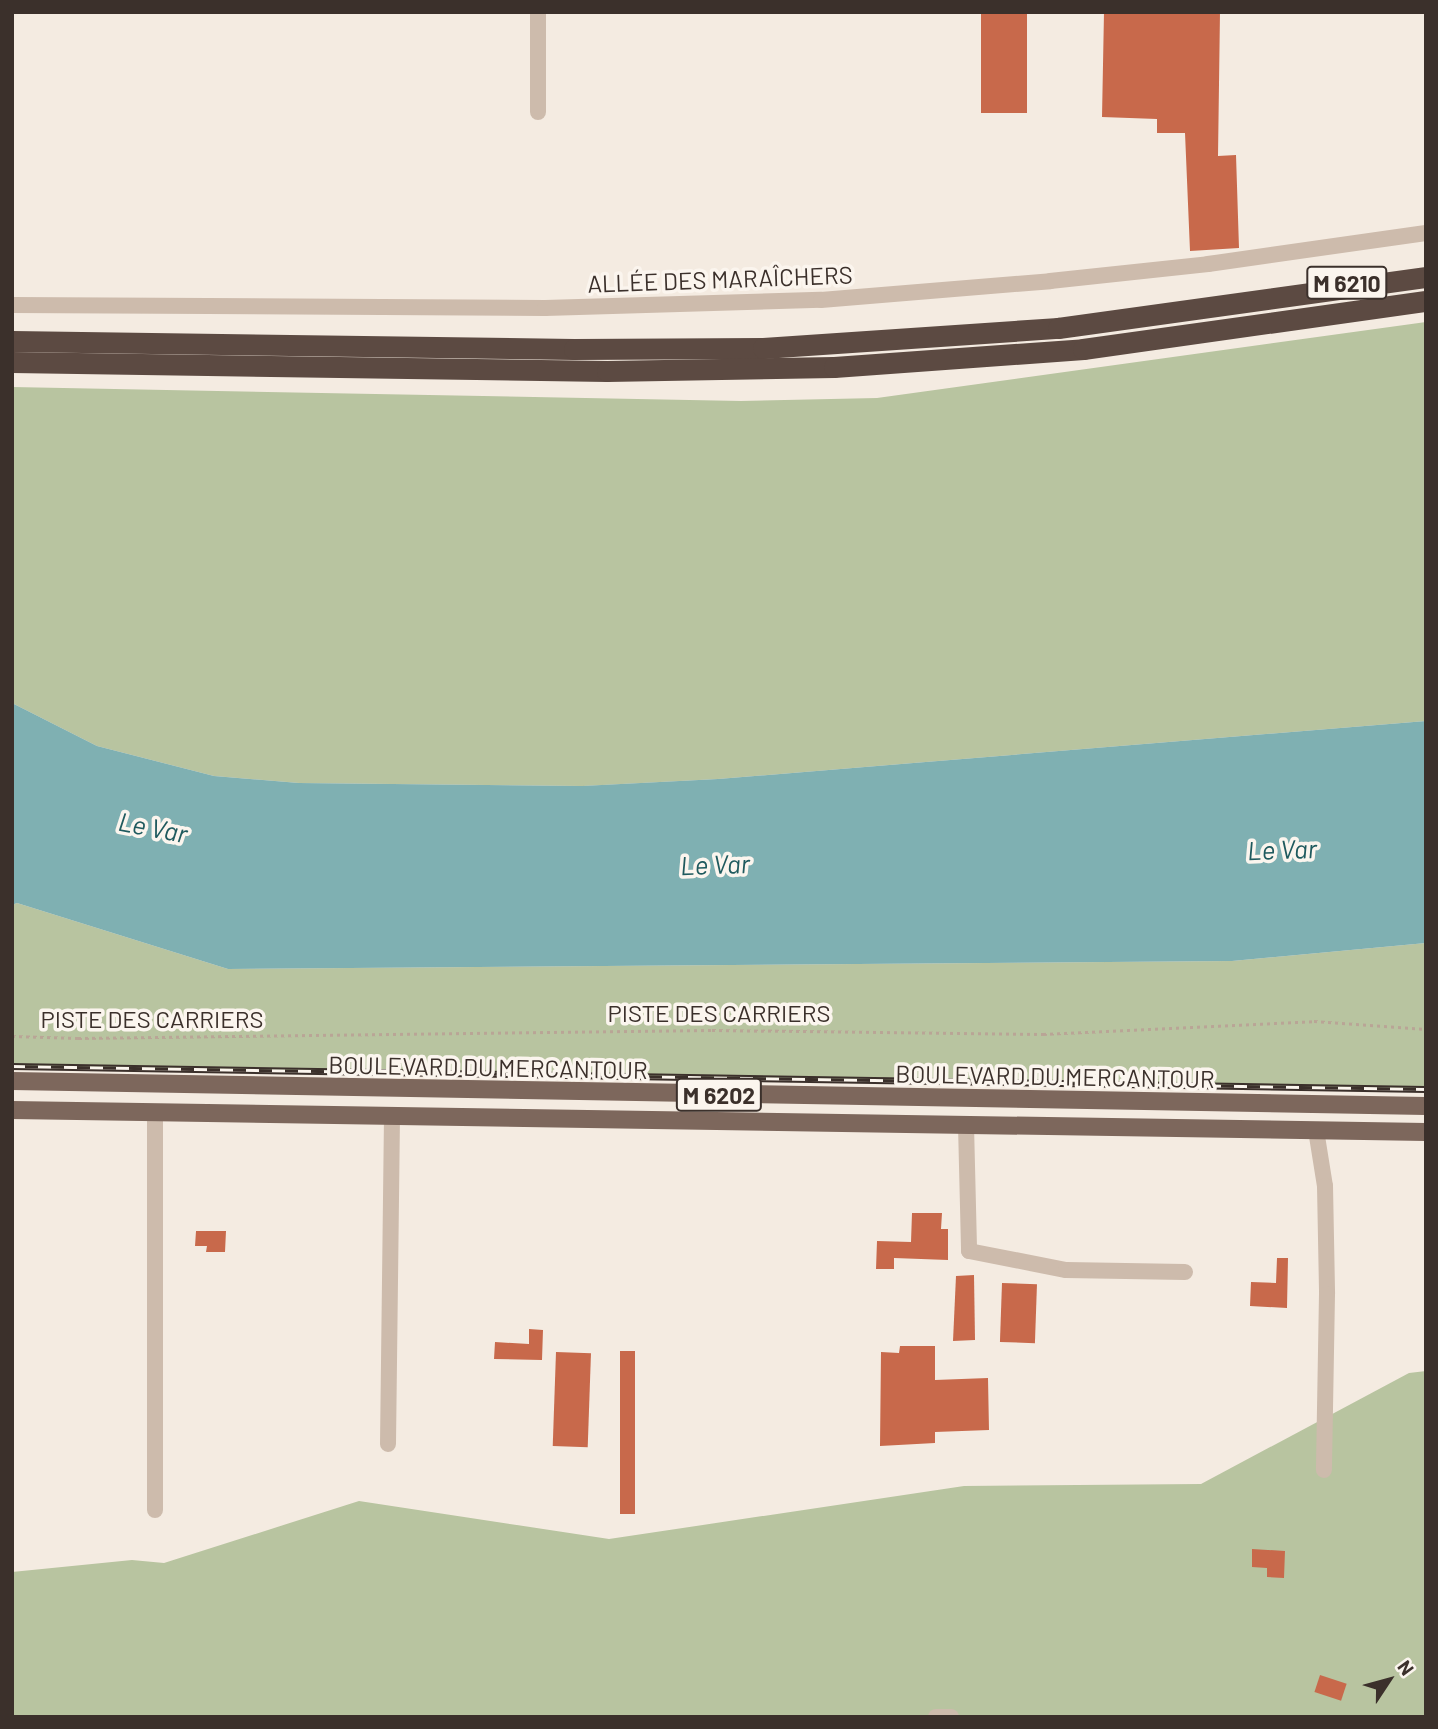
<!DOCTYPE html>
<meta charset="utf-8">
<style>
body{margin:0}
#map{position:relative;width:1438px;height:1729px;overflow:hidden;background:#f4ebe1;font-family:Barlow,sans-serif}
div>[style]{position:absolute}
.green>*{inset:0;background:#b8c4a0}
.water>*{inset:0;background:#7fb0b2}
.building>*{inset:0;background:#c8694b;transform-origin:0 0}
.path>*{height:2.5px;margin-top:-1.25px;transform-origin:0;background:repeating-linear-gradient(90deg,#b9a596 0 3.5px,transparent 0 7px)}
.minor>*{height:16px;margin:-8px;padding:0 8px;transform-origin:8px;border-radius:8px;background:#cdbbac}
.major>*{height:18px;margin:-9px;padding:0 9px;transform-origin:9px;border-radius:9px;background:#7d675c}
.highway>*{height:21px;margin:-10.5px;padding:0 10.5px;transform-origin:10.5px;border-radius:10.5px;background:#5c4a42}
.rail>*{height:7px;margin-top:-3.5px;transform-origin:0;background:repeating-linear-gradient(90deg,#fbf5ee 0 13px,#3b302b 0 26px);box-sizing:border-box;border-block:2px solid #3b302b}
span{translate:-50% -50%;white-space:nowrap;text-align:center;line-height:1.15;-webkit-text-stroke:7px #fbf5ee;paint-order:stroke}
.shield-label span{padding:2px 5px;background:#fbf5ee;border:2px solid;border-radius:5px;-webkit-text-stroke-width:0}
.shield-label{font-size:23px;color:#3b302b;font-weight:700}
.street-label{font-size:24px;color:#3b302b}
.water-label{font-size:26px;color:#1f5a5e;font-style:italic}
.frame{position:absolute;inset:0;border:14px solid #3b302b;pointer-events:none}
.north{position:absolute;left:1354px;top:1645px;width:70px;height:70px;-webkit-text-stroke:5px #fbf5ee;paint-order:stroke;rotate:54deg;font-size:19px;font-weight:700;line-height:28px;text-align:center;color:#3b302b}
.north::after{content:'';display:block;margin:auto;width:24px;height:32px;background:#3b302b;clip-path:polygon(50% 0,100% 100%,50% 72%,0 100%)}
</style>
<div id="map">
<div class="green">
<div style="clip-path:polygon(1426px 322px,1426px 721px,718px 779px,583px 786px,299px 783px,214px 776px,97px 746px,12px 703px,12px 387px,741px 401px,877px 398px)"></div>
<div style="clip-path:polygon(17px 903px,228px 969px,1232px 961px,1426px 943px,1426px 1089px,12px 1066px,12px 905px)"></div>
<div style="clip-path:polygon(1426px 1371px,1426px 1717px,12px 1717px,12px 1572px,132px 1560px,164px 1563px,359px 1501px,609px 1539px,964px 1486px,1201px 1484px,1409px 1373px)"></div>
</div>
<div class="water">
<div style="clip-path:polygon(12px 703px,97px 746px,214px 776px,299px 783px,582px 786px,718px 779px,1426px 721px,1426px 943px,1232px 961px,228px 969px,17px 903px,12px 905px)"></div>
</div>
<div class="building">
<div style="left:981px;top:12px;width:46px;height:101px"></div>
<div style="clip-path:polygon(1104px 12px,1220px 12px,1218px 156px,1236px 155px,1239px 248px,1190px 251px,1185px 133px,1157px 133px,1157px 119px,1102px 117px)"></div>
<div style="clip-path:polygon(912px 1213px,942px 1213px,941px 1229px,948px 1229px,948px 1260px,894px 1258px,894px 1269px,876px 1269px,877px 1241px,911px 1242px)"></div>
<div style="clip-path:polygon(196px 1231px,226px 1231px,225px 1252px,206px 1252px,207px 1246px,195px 1246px)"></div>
<div style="clip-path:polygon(1277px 1258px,1288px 1258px,1287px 1308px,1250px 1306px,1251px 1282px,1276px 1283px)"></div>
<div style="clip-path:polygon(974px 1275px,975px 1340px,953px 1341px,956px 1276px)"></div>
<div style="left:1002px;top:1283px;width:35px;height:59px;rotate:2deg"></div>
<div style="clip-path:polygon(529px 1329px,543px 1330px,542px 1360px,494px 1359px,495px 1342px,529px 1344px)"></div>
<div style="clip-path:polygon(900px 1346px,935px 1346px,935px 1380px,988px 1378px,989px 1430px,935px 1432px,935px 1443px,880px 1446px,881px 1352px,899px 1353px)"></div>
<div style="left:620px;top:1351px;width:15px;height:163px"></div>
<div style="left:556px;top:1352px;width:35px;height:94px;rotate:2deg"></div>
<div style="clip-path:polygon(1252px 1549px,1285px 1551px,1284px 1578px,1267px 1577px,1267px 1568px,1252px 1567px)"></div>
<div style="left:1320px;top:1675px;width:28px;height:18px;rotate:18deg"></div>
</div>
<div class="path">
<div style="left:12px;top:1036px;width:66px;rotate:1.7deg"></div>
<div style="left:78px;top:1038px;width:634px;rotate:-0.72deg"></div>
<div style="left:712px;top:1030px;width:331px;rotate:0.7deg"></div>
<div style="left:1043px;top:1034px;width:271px;rotate:-2.7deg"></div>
<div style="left:1314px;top:1021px;width:112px;rotate:4.1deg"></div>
</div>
<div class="minor">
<div style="left:538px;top:112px;width:100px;rotate:-90deg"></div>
<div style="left:12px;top:305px;width:533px;rotate:0.32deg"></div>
<div style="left:545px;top:308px;width:276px;rotate:-1.7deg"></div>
<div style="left:821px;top:300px;width:230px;rotate:-4.7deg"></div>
<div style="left:1050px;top:281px;width:159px;rotate:-6.1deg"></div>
<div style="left:1208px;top:264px;width:220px;rotate:-8.1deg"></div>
<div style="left:155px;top:1113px;width:397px;rotate:90deg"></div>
<div style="left:966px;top:1125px;width:126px;rotate:88.6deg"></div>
<div style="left:969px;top:1251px;width:99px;rotate:11.1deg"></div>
<div style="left:1066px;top:1270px;width:119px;rotate:1deg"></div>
<div style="left:1316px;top:1130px;width:57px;rotate:80.9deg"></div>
<div style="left:1325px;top:1186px;width:108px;rotate:88.9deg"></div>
<div style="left:1327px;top:1294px;width:176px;rotate:91deg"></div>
<div style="left:388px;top:1444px;width:328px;rotate:-89.3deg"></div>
<div style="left:936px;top:1717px;width:15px"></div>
</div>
<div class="major">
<div style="left:12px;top:1081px;width:1414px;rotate:1.01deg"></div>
<div style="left:12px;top:1110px;width:1414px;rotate:0.89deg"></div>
</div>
<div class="highway">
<div style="left:12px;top:341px;width:562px;rotate:0.82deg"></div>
<div style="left:574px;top:349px;width:189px;rotate:-0.3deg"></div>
<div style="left:763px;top:348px;width:296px;rotate:-3.9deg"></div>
<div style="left:1058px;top:328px;width:372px;rotate:-7.9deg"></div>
<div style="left:12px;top:362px;width:595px;rotate:0.87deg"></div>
<div style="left:607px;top:371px;width:227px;rotate:-1deg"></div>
<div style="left:834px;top:367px;width:250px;rotate:-4.1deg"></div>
<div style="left:1083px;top:349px;width:346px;rotate:-8deg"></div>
</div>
<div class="rail">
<div style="left:12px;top:1066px;width:1414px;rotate:0.93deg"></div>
</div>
<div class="shield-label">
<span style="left:1347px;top:283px">M 6210</span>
<span style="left:719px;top:1095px">M 6202</span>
</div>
<div class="street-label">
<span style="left:720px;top:279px;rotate:-2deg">ALLÉE DES MARAÎCHERS</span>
<span style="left:719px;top:1013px">PISTE DES CARRIERS</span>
<span style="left:152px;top:1019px">PISTE DES CARRIERS</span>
<span style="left:488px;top:1067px;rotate:1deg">BOULEVARD DU MERCANTOUR</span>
<span style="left:1055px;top:1076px;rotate:1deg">BOULEVARD DU MERCANTOUR</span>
</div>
<div class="water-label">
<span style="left:153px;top:827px;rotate:11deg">Le Var</span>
<span style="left:1282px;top:849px;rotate:-2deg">Le Var</span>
<span style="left:715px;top:864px;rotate:-2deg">Le Var</span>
</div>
<div class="frame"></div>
<div class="north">N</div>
</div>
